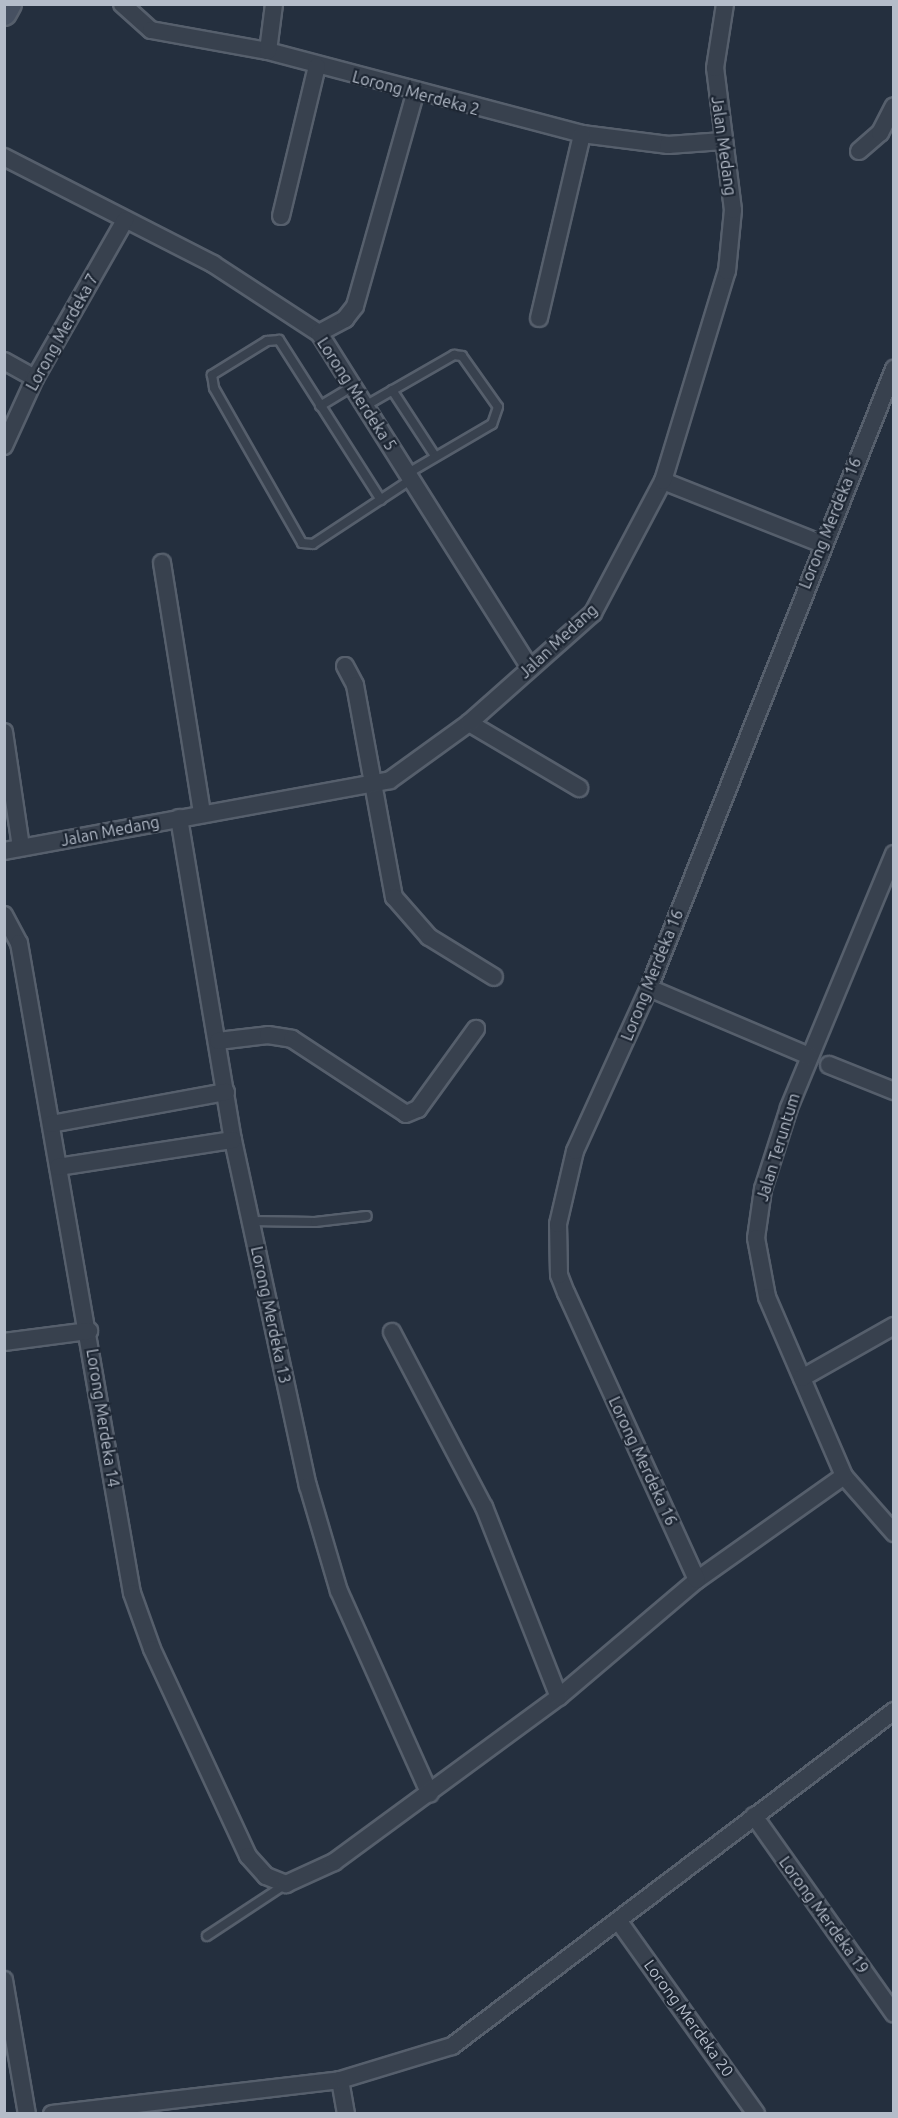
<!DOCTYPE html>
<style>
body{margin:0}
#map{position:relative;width:898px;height:2118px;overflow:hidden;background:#242f3e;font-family:Ubuntu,sans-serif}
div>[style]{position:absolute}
.roads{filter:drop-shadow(2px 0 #565f6c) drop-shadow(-2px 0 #565f6c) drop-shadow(0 2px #565f6c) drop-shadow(0 -2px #565f6c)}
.service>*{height:8px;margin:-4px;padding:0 4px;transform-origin:4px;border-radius:4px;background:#38414e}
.minor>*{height:16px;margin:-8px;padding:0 8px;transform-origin:8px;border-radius:8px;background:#38414e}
.secondary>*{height:24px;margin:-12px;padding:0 12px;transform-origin:12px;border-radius:12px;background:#465061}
span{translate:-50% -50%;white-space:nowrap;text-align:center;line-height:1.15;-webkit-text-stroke:4.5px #1d2633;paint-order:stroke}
.street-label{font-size:16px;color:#b4bcc9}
.frame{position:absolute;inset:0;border:6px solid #b4bcc9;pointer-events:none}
</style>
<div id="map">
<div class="roads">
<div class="service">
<div style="left:392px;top:390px;width:79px;rotate:56.9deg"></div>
<div style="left:320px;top:406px;width:39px;rotate:-31deg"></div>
<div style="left:365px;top:406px;width:103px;rotate:-29.8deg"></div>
<div style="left:454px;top:355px;width:8px;rotate:7deg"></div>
<div style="left:462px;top:356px;width:62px;rotate:54.8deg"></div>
<div style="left:498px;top:407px;width:18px;rotate:109deg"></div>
<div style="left:492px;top:424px;width:97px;rotate:149.7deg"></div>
<div style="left:381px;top:500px;width:190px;rotate:-122.5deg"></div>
<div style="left:279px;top:340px;width:12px;rotate:175deg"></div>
<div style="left:267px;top:341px;width:65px;rotate:148.3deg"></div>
<div style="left:212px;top:375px;width:13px;rotate:81deg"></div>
<div style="left:214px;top:388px;width:178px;rotate:60.4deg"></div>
<div style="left:302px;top:543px;width:11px;rotate:5deg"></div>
<div style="left:313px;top:544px;width:118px;rotate:-33.3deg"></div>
<div style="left:251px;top:1221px;width:64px;rotate:0.9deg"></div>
<div style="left:315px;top:1222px;width:52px;rotate:-6.6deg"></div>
<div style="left:207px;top:1936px;width:95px;rotate:-33.4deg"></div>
</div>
<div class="minor">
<div style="left:122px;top:4px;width:39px;rotate:42deg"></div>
<div style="left:151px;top:30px;width:119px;rotate:10.2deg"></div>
<div style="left:268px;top:51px;width:325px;rotate:14.8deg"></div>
<div style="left:582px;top:134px;width:87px;rotate:7.3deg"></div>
<div style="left:668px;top:145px;width:55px;rotate:-4.2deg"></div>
<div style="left:268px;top:51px;width:47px;rotate:-82.7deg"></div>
<div style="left:859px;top:151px;width:28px;rotate:-41deg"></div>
<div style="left:880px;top:133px;width:30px;rotate:-63deg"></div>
<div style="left:4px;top:157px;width:235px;rotate:27.1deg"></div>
<div style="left:213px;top:264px;width:126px;rotate:33.1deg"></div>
<div style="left:319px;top:333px;width:396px;rotate:57.8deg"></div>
<div style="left:281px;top:216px;width:154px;rotate:-76.5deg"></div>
<div style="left:539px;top:318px;width:189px;rotate:-76.8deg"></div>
<div style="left:319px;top:333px;width:30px;rotate:-28deg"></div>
<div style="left:345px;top:319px;width:16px;rotate:-52deg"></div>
<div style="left:355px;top:306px;width:220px;rotate:-74.2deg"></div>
<div style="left:4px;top:361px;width:35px;rotate:29deg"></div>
<div style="left:4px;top:446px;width:75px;rotate:-65.5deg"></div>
<div style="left:35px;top:378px;width:182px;rotate:-60.3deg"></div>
<div style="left:663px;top:481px;width:171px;rotate:21.6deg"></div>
<div style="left:162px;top:563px;width:253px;rotate:80.9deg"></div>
<div style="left:345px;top:666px;width:21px;rotate:62deg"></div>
<div style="left:355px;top:685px;width:216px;rotate:79.6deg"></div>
<div style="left:394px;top:897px;width:53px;rotate:48.8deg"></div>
<div style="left:429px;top:937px;width:76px;rotate:31.6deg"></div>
<div style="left:469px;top:723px;width:128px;rotate:30.6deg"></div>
<div style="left:4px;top:732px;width:116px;rotate:81.6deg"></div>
<div style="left:179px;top:818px;width:326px;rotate:80.5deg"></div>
<div style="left:233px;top:1140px;width:354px;rotate:77.8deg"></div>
<div style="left:308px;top:1486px;width:109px;rotate:73.6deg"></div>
<div style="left:339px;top:1591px;width:222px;rotate:65.9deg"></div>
<div style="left:4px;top:851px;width:392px;rotate:-10.4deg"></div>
<div style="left:390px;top:780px;width:97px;rotate:-35.8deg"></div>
<div style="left:469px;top:723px;width:166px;rotate:-41.6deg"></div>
<div style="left:593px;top:613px;width:149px;rotate:-62.1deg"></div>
<div style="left:663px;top:481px;width:220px;rotate:-73.1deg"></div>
<div style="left:727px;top:271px;width:61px;rotate:-84.4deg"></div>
<div style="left:733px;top:210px;width:143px;rotate:-97.2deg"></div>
<div style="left:715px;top:68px;width:65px;rotate:-81.1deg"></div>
<div style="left:894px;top:854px;width:275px;rotate:112.5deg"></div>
<div style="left:789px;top:1108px;width:85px;rotate:107.8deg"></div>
<div style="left:763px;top:1189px;width:49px;rotate:98.1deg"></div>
<div style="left:756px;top:1238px;width:60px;rotate:79.4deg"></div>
<div style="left:767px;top:1297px;width:195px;rotate:66.7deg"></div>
<div style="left:844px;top:1476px;width:76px;rotate:48.7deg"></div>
<div style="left:4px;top:915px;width:32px;rotate:62deg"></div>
<div style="left:19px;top:943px;width:660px;rotate:80.14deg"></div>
<div style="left:132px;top:1593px;width:59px;rotate:70.3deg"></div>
<div style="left:152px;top:1649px;width:228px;rotate:65.1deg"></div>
<div style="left:248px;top:1856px;width:27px;rotate:48deg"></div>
<div style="left:266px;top:1876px;width:22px;rotate:22deg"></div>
<div style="left:286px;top:1884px;width:53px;rotate:-24.6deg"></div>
<div style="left:334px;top:1862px;width:279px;rotate:-36.3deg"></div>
<div style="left:559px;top:1697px;width:181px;rotate:-40.3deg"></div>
<div style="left:697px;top:1580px;width:180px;rotate:-35.3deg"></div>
<div style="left:649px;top:988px;width:174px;rotate:23deg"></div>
<div style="left:218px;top:1041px;width:50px;rotate:-6.8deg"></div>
<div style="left:268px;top:1035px;width:24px;rotate:9deg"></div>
<div style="left:292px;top:1039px;width:136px;rotate:33.3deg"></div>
<div style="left:406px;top:1114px;width:13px;rotate:-23deg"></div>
<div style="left:418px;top:1109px;width:99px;rotate:-54.1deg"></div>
<div style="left:829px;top:1065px;width:70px;rotate:21.8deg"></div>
<div style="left:51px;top:1124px;width:178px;rotate:-10.4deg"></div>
<div style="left:58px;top:1167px;width:177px;rotate:-8.8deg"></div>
<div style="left:392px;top:1332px;width:198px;rotate:62.3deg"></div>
<div style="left:484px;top:1507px;width:204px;rotate:68.5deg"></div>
<div style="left:4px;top:1342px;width:86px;rotate:-7.4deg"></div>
<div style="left:802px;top:1378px;width:106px;rotate:-29.5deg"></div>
<div style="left:697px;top:1580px;width:315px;rotate:-114.5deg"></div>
<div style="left:566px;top:1293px;width:19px;rotate:-111deg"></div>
<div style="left:559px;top:1275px;width:51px;rotate:-91.1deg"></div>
<div style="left:558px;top:1224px;width:75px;rotate:-76.9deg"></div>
<div style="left:575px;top:1151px;width:179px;rotate:-65.6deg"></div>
<div style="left:649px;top:988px;width:666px;rotate:-68.41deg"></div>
<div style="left:754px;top:1816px;width:242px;rotate:54.7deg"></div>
<div style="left:620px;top:1923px;width:234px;rotate:54.5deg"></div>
<div style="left:4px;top:1980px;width:136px;rotate:80.3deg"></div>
<div style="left:340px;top:2080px;width:35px;rotate:80deg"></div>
<div style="left:52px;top:2114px;width:290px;rotate:-6.7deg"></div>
<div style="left:340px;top:2080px;width:117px;rotate:-16.9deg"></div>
<div style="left:452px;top:2046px;width:555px;rotate:-37.16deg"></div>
</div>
<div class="secondary">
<div style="left:4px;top:13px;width:10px;rotate:-61deg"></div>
</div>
</div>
<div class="street-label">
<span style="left:416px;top:93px;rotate:15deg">Lorong Merdeka 2</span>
<span style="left:724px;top:146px;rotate:82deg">Jalan Medang</span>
<span style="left:62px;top:332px;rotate:-61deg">Lorong Merdeka 7</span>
<span style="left:357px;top:394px;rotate:57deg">Lorong Merdeka 5</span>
<span style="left:830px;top:523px;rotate:-68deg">Lorong Merdeka 16</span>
<span style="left:558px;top:641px;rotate:-43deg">Jalan Medang</span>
<span style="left:110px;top:831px;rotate:-11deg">Jalan Medang</span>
<span style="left:652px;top:975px;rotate:-68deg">Lorong Merdeka 16</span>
<span style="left:778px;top:1147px;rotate:-73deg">Jalan Teruntum</span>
<span style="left:271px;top:1315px;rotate:78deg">Lorong Merdeka 13</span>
<span style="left:103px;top:1418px;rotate:81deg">Lorong Merdeka 14</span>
<span style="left:643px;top:1461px;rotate:65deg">Lorong Merdeka 16</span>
<span style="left:824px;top:1915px;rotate:54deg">Lorong Merdeka 19</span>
<span style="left:689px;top:2018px;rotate:54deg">Lorong Merdeka 20</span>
</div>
<div class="frame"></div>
</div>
